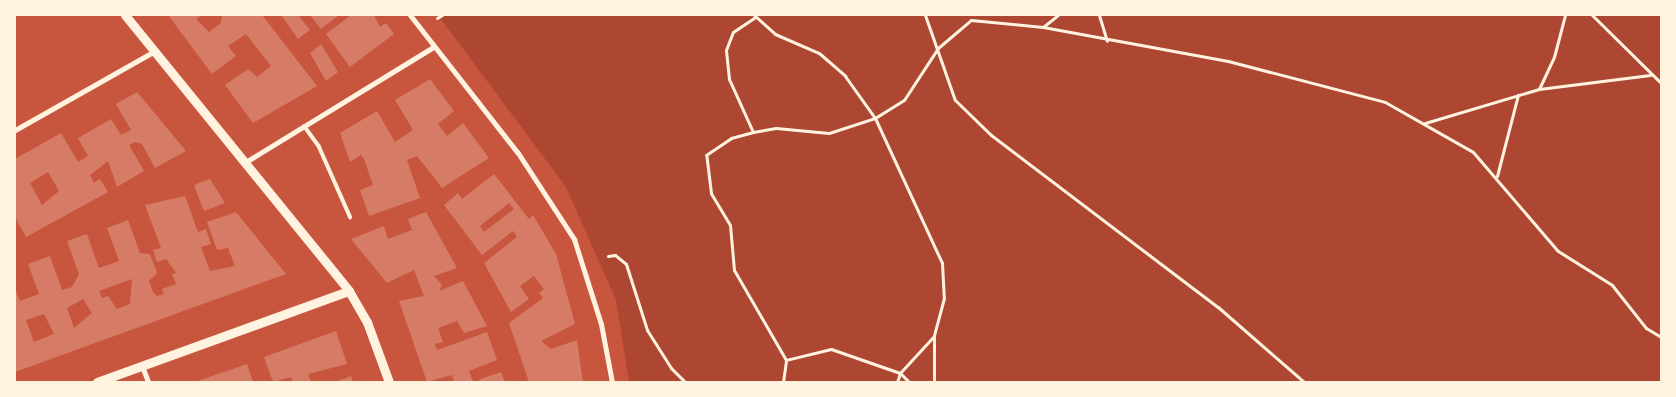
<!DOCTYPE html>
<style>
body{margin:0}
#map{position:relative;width:1676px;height:397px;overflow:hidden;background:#c8553d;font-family:"Roboto Condensed",sans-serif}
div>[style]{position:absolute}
.green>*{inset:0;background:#ae4732}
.building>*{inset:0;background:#d67c66}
.path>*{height:3px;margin:-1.5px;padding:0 1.5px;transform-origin:1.5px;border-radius:1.5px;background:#fff3e0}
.service>*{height:4px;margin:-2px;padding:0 2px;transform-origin:2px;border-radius:2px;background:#fff3e0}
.minor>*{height:5px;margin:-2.5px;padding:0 2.5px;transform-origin:2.5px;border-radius:2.5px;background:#fff3e0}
.tertiary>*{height:9px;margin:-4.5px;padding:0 4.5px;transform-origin:4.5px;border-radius:4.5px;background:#fff3e0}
span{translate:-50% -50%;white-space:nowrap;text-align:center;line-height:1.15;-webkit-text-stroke:4px #fff3e0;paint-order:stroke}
.frame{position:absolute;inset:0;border:16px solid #fff3e0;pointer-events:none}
</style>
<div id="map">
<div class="green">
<div style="clip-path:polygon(438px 15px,1661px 15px,1661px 382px,629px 382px,616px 300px,566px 187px)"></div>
</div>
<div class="building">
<div style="clip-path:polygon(168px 15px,202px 15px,196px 19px,209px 32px,221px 23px,222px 15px,262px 15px,317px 86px,253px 123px,225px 85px,248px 69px,257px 77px,271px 66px,246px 34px,228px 46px,236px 56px,212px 74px)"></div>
<div style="clip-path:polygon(281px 15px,298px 15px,310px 30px,298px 39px)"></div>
<div style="clip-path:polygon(310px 15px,339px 15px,321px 29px)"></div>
<div style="clip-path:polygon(351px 15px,374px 15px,380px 27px,386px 23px,394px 34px,350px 67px,326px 34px)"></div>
<div style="clip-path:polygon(321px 44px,338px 72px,326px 81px,310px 53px)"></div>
<div style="clip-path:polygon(430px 79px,454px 111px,438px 124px,447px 136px,463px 123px,489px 158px,442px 188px,417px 156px,407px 160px,420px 198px,369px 216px,360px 190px,373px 185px,364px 159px,361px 155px,350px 162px,340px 133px,377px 111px,395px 142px,413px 130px,395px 100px)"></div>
<div style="clip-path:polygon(evenodd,137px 92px,186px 151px,155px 168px,142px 144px,135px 142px,129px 145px,144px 171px,117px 187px,108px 161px,90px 175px,94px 183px,100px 179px,108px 192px,26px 237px,15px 217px,15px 159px,61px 133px,78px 162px,88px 156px,78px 138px,111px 119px,121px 135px,131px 130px,116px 104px,137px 92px,48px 172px,59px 191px,42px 205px,30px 183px,48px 172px)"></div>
<div style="clip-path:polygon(evenodd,494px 174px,529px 219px,533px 215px,556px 254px,575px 324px,541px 341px,551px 349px,577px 340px,583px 382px,529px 382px,509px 323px,543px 298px,539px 293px,544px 289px,534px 276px,520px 286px,529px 299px,511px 312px,484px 263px,517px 237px,513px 231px,482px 255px,444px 205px,458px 193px,462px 199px,494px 174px,509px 203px,514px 209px,484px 232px,480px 226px,509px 203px)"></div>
<div style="clip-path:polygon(210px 179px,225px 203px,204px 211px,194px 185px)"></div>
<div style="clip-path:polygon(evenodd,185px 196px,198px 232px,206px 229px,211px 244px,201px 247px,210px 271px,235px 266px,228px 248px,217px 250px,207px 222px,236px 212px,286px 274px,15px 372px,15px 288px,20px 301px,39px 294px,28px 264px,50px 256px,62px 290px,72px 287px,79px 274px,67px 241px,87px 234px,99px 268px,119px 261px,107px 228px,128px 220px,140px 253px,150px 254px,157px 273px,149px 281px,153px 292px,157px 296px,164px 294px,162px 289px,176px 284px,172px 274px,176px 273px,166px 259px,157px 262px,153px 250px,161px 248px,145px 205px,185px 196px,132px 279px,130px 304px,117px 309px,108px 296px,102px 298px,99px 291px,132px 279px,185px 196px,83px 299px,92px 313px,74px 328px,67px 308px,83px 299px,185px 196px,44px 314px,54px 334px,34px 342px,26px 320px,44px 314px)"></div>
<div style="clip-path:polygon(426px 212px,457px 268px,434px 276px,442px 285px,439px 291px,463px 281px,487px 326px,464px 333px,457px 321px,438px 328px,443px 342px,435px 344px,437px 350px,487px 332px,497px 360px,469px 371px,473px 382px,454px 382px,452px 375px,427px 382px,399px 301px,424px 296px,414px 270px,387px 283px,351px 239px,384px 226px,388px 239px,412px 230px,408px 219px)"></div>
<div style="clip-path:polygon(336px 331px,347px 364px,308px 374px,311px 382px,293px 382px,291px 377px,273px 382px,264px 357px)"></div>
<div style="clip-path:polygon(247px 364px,253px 382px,195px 382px)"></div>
<div style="clip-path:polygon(501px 372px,505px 382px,476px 382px,481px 379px)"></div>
<div style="clip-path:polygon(351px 376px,353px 382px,336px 382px)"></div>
</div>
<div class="path">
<div style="left:754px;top:15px;width:28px;rotate:42deg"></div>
<div style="left:775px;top:34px;width:48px;rotate:23.4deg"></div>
<div style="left:819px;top:53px;width:35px;rotate:41deg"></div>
<div style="left:845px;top:76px;width:52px;rotate:54.5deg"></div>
<div style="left:875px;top:118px;width:160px;rotate:65.2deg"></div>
<div style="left:942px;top:263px;width:35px;rotate:87deg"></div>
<div style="left:944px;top:298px;width:39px;rotate:105deg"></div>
<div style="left:934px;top:336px;width:50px;rotate:132.6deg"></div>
<div style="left:900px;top:373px;width:9px;rotate:108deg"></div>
<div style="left:925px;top:15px;width:90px;rotate:70.6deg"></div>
<div style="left:955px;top:100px;width:50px;rotate:44.2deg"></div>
<div style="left:991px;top:135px;width:285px;rotate:37.2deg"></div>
<div style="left:1218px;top:307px;width:114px;rotate:41.1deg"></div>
<div style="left:1099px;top:15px;width:27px;rotate:73deg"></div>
<div style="left:1592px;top:15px;width:97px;rotate:44.6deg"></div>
<div style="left:437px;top:18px;width:6px;rotate:-31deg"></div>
<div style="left:1043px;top:27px;width:19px;rotate:-39deg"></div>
<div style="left:1539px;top:89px;width:35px;rotate:-65deg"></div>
<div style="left:1554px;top:57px;width:43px;rotate:-75.3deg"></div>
<div style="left:1425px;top:123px;width:119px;rotate:-16.6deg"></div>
<div style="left:1539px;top:89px;width:112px;rotate:-7.2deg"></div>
<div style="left:753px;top:132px;width:58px;rotate:-114.4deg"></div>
<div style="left:729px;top:79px;width:29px;rotate:-96deg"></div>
<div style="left:726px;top:50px;width:19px;rotate:-69deg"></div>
<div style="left:733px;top:32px;width:27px;rotate:-34deg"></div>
<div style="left:1497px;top:176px;width:84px;rotate:-75.5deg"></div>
<div style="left:608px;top:256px;width:7px;rotate:-8deg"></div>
<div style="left:615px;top:255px;width:14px;rotate:39deg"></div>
<div style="left:626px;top:264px;width:69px;rotate:72.3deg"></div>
<div style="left:647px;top:330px;width:45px;rotate:57.7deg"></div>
<div style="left:671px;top:368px;width:20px;rotate:45deg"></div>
<div style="left:934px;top:336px;width:46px;rotate:90deg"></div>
<div style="left:783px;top:382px;width:22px;rotate:-82deg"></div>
<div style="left:909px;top:382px;width:13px;rotate:-135deg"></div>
<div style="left:900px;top:373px;width:73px;rotate:-160.8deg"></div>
<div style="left:831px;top:349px;width:46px;rotate:166.3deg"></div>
<div style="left:786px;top:360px;width:104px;rotate:-120deg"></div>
<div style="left:734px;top:270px;width:45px;rotate:-95.1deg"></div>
<div style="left:730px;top:225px;width:37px;rotate:-121deg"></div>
<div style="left:711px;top:193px;width:38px;rotate:-97deg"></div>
<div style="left:706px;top:155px;width:30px;rotate:-34deg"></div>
<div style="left:731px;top:138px;width:23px;rotate:-15deg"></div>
<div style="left:753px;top:132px;width:23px;rotate:-10deg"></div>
<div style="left:776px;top:128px;width:53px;rotate:5.4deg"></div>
<div style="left:829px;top:133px;width:48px;rotate:-18.1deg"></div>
<div style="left:875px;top:118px;width:34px;rotate:-32deg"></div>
<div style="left:904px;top:100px;width:62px;rotate:-56.8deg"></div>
<div style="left:938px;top:48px;width:43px;rotate:-40.3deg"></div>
<div style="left:971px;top:20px;width:72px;rotate:5.6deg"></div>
<div style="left:1043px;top:27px;width:188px;rotate:10.4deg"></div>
<div style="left:1228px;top:61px;width:162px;rotate:14.6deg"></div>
<div style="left:1385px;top:102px;width:101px;rotate:29.6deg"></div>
<div style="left:1473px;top:152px;width:130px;rotate:49.4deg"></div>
<div style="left:1558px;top:251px;width:64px;rotate:32.2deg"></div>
<div style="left:1612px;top:285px;width:55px;rotate:51.7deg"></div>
<div style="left:1646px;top:328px;width:17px;rotate:31deg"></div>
</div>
<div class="service">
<div style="left:304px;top:126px;width:26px;rotate:54deg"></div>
<div style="left:319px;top:147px;width:77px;rotate:66.1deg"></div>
</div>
<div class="minor">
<div style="left:410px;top:15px;width:175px;rotate:52deg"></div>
<div style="left:518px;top:153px;width:103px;rotate:56.9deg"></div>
<div style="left:574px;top:239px;width:89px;rotate:72.4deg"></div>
<div style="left:601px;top:324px;width:59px;rotate:79.3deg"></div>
<div style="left:15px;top:130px;width:159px;rotate:-29.5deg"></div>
<div style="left:244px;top:163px;width:222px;rotate:-31.5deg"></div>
<div style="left:142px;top:366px;width:17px;rotate:69deg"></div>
</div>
<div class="tertiary">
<div style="left:125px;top:15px;width:355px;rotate:50.9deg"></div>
<div style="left:349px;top:291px;width:36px;rotate:60deg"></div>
<div style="left:367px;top:322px;width:64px;rotate:69.9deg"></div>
<div style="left:97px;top:382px;width:268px;rotate:-19.9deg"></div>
</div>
<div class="frame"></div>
</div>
